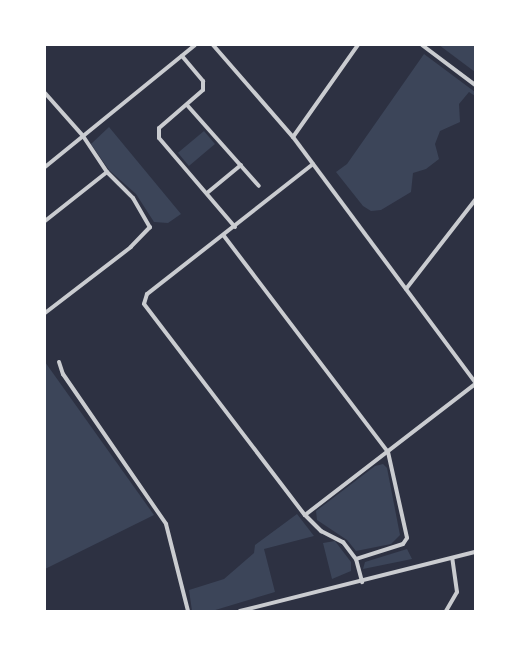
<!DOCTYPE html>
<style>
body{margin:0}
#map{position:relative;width:520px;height:656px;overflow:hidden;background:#2d3142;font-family:Quicksand,sans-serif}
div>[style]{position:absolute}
.green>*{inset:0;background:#3c4559;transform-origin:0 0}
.minor>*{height:4px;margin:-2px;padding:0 2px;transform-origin:2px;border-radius:2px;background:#caccd0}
span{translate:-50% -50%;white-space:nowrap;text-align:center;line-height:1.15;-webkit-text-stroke:6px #fff;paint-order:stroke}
.frame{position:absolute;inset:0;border:46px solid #fff;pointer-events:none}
</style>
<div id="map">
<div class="green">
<div style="clip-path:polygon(439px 45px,475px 45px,475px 72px)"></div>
<div style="clip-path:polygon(424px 54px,475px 92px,475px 96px,469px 92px,459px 104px,460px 122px,440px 131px,435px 144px,439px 159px,426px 169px,413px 173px,411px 192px,381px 210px,371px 211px,363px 206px,336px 172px,347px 164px)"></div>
<div style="clip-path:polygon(109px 127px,181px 214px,168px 223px,154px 222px,136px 194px,109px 170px,91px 144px)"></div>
<div style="left:204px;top:131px;width:17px;height:34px;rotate:50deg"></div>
<div style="clip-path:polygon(45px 362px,154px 515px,45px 569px)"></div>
<div style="clip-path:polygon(383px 464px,387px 468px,400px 535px,391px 544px,356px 551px,347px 540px,317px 520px,316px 511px,375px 466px)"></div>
<div style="clip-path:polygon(297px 514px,314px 536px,264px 549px,275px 592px,212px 611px,192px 611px,189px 590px,224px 579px,254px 553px,255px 545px)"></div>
<div style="clip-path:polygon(335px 541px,351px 562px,351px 571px,332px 579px,323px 543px)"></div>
<div style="clip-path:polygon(407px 549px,412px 559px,363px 569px,365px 562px)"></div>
</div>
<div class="minor">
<div style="left:213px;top:45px;width:122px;rotate:49deg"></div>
<div style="left:293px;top:137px;width:305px;rotate:53.4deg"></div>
<div style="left:422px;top:45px;width:66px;rotate:37deg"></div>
<div style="left:182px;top:56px;width:33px;rotate:50deg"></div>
<div style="left:203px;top:81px;width:9px;rotate:90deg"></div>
<div style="left:203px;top:90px;width:58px;rotate:139.2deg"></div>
<div style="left:159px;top:128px;width:10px;rotate:90deg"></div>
<div style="left:159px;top:138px;width:117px;rotate:49.5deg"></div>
<div style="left:45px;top:93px;width:57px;rotate:48.5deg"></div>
<div style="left:83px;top:136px;width:43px;rotate:56.3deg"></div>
<div style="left:107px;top:172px;width:37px;rotate:45deg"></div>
<div style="left:133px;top:198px;width:34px;rotate:60deg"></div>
<div style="left:150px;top:227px;width:28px;rotate:134deg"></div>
<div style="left:131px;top:247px;width:108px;rotate:142.5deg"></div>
<div style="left:187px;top:105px;width:108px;rotate:48.4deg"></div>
<div style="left:293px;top:137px;width:113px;rotate:-54.8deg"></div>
<div style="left:313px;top:164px;width:211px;rotate:141.9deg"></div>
<div style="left:147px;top:294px;width:10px;rotate:107deg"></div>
<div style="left:144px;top:304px;width:265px;rotate:52.7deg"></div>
<div style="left:305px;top:515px;width:23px;rotate:45deg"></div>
<div style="left:321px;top:531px;width:25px;rotate:27deg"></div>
<div style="left:343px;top:542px;width:21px;rotate:53deg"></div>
<div style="left:356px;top:559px;width:24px;rotate:75deg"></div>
<div style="left:45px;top:167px;width:193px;rotate:-39.1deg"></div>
<div style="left:207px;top:193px;width:44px;rotate:-39.5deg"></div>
<div style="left:45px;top:221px;width:79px;rotate:-38.3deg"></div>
<div style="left:224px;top:236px;width:271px;rotate:52.8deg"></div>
<div style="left:388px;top:452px;width:88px;rotate:77.5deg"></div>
<div style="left:407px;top:538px;width:7px;rotate:124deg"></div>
<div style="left:403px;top:544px;width:49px;rotate:162.3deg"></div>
<div style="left:406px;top:289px;width:113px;rotate:-52.2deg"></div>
<div style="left:59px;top:362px;width:13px;rotate:72deg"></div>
<div style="left:63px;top:374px;width:182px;rotate:55.5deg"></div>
<div style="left:166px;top:524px;width:90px;rotate:75.8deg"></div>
<div style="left:305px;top:515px;width:215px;rotate:-37.6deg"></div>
<div style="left:240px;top:611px;width:242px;rotate:-14.1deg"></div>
<div style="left:446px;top:611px;width:22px;rotate:-60deg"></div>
<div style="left:457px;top:592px;width:34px;rotate:-98deg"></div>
</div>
<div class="frame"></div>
</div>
